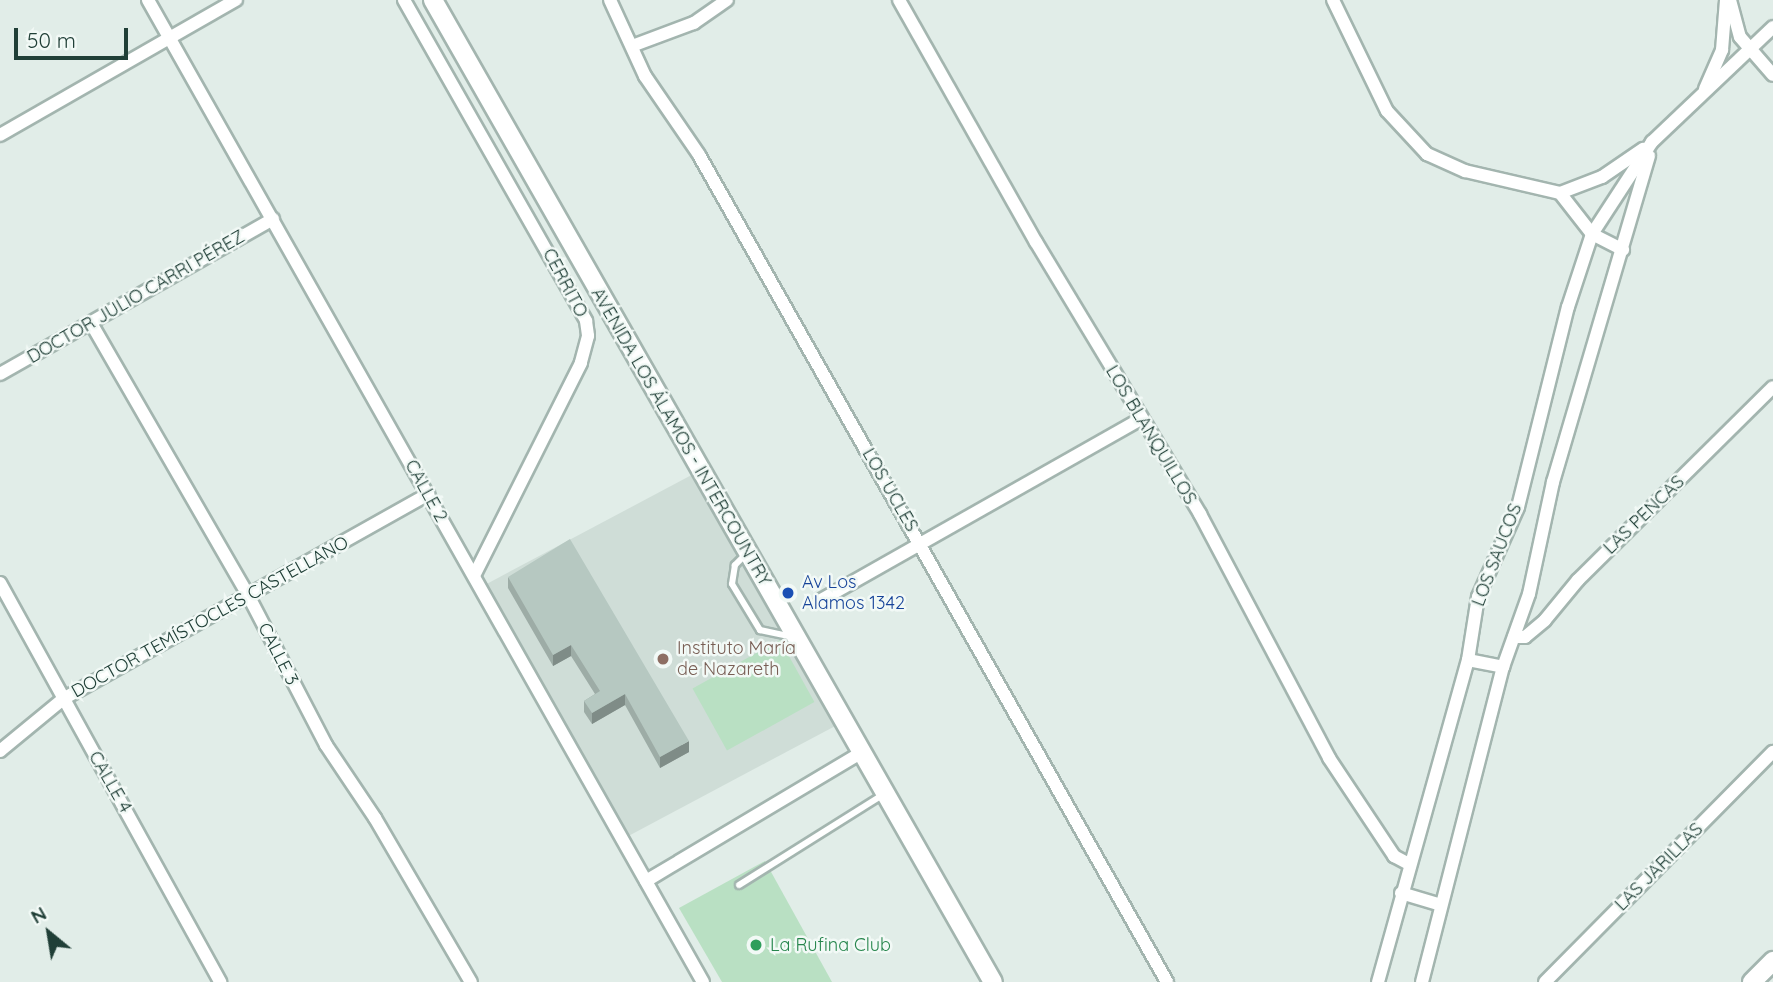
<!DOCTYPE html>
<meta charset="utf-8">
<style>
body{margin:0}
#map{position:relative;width:1773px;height:982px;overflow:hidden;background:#e1ede8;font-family:Quicksand,sans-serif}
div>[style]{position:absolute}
.built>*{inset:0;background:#cfddd7;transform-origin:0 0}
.green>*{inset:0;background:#b9e0c3;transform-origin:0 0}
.roads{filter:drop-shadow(2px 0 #a3b5af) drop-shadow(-2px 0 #a3b5af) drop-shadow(0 2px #a3b5af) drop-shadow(0 -2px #a3b5af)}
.service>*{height:6px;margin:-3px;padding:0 3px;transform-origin:3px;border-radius:3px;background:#fff}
.minor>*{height:12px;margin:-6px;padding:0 6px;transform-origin:6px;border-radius:6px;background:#fff}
.secondary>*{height:18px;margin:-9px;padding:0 9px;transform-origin:9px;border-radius:9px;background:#fff}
.wall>*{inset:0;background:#9daca6}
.shaded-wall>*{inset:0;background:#7f8c87}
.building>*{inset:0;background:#b6c8c1}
.dots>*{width:19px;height:19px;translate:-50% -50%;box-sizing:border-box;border:4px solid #f2f9f6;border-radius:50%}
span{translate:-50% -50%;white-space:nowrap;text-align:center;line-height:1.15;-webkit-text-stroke:5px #f2f9f6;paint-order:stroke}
.street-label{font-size:18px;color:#203f37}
.transit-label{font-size:18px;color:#164399}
.left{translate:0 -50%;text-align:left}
.education-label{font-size:18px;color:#785e54}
.leisure-label{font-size:18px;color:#27864d}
.north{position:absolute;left:14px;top:898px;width:70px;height:70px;-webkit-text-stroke:5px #f2f9f6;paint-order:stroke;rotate:330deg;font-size:19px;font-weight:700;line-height:28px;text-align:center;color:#203f37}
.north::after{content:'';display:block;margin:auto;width:24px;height:32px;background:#203f37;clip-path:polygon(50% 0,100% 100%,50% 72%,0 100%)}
.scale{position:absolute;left:14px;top:28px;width:114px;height:32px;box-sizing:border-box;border:4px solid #203f37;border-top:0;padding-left:9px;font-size:21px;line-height:24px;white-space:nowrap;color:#203f37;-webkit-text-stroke:5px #f2f9f6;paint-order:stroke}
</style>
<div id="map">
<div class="built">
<div style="left:701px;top:470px;width:289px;height:247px;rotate:62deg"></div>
</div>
<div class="green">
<div style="left:780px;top:640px;width:71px;height:100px;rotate:61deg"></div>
<div style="clip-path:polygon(765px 861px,832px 982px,722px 982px,679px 908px)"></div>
</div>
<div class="roads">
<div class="service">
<div style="left:746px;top:554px;width:16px;rotate:135deg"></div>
<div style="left:735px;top:565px;width:19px;rotate:99deg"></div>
<div style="left:732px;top:584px;width:54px;rotate:58.7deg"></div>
<div style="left:760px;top:630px;width:33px;rotate:12deg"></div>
<div style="left:739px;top:885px;width:171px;rotate:-32.1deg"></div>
</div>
<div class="minor">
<div style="left:148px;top:0;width:1128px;rotate:60.53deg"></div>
<div style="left:404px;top:0;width:369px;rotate:60.4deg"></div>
<div style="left:586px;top:321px;width:15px;rotate:82deg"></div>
<div style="left:588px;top:336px;width:28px;rotate:105deg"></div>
<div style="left:581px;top:363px;width:238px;rotate:116.7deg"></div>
<div style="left:610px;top:0;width:84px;rotate:65.3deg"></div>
<div style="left:645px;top:76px;width:96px;rotate:55.6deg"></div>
<div style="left:699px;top:155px;width:950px;rotate:60.49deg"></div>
<div style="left:899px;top:0;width:278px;rotate:60.5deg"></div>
<div style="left:1036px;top:242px;width:318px;rotate:58.9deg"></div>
<div style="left:1200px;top:514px;width:276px;rotate:62.1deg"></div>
<div style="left:1329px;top:758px;width:118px;rotate:56.4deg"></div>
<div style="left:1394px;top:856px;width:17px;rotate:28deg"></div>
<div style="left:1333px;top:0;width:123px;rotate:64.1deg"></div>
<div style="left:1387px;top:111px;width:59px;rotate:47.1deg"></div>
<div style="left:1427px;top:154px;width:42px;rotate:24.1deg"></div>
<div style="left:1465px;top:171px;width:98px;rotate:13deg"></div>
<div style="left:1560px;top:193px;width:52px;rotate:52deg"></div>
<div style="left:1592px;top:234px;width:35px;rotate:27deg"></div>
<div style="left:1730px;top:0;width:38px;rotate:75deg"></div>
<div style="left:1740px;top:37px;width:50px;rotate:49deg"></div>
<div style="left:632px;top:46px;width:66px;rotate:-20.4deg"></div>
<div style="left:694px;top:23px;width:40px;rotate:-34.9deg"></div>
<div style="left:1705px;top:89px;width:43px;rotate:-66.4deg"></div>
<div style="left:1722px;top:50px;width:50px;rotate:-85.4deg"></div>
<div style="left:0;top:135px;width:272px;rotate:-29.8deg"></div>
<div style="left:1560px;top:193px;width:45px;rotate:-20.9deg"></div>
<div style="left:1602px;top:177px;width:50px;rotate:-34.3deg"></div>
<div style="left:91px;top:323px;width:314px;rotate:60deg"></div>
<div style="left:248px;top:595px;width:169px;rotate:62.5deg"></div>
<div style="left:326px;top:745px;width:88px;rotate:56.1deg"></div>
<div style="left:375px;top:818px;width:190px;rotate:59.7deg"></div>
<div style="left:0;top:374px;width:314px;rotate:-29.6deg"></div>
<div style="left:0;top:583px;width:456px;rotate:61.1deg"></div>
<div style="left:821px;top:600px;width:368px;rotate:-29.5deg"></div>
<div style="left:1514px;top:637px;width:11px"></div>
<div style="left:1525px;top:637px;width:26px;rotate:-40deg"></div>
<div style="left:1545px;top:620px;width:52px;rotate:-50.5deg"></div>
<div style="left:1578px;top:580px;width:274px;rotate:-44.7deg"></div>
<div style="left:1468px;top:660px;width:36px;rotate:11deg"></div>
<div style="left:0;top:751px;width:82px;rotate:-39.5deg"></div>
<div style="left:63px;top:699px;width:419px;rotate:-29.3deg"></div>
<div style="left:646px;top:881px;width:252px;rotate:-30.8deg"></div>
<div style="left:1401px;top:893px;width:42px;rotate:16.7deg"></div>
<div style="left:1378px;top:982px;width:334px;rotate:-74.4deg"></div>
<div style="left:1468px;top:660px;width:64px;rotate:-81deg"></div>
<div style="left:1478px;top:597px;width:98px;rotate:-66deg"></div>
<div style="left:1518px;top:507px;width:206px;rotate:-76deg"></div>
<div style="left:1568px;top:307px;width:77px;rotate:-71.8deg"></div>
<div style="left:1592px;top:234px;width:110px;rotate:-56.9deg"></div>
<div style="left:1652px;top:142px;width:167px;rotate:-43.5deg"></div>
<div style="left:1422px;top:982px;width:325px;rotate:-75.6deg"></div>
<div style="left:1503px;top:667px;width:77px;rotate:-70.4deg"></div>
<div style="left:1529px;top:594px;width:115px;rotate:-77.9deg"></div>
<div style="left:1553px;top:482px;width:340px;rotate:-73.6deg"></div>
<div style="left:1545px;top:982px;width:324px;rotate:-45.3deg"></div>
</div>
<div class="secondary">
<div style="left:433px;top:0;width:1130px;rotate:60.31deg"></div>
<div style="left:1752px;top:982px;width:30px;rotate:-45deg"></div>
</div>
</div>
<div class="wall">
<div style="clip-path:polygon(508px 577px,689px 752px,660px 768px,625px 705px,592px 724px,584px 712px,584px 701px,595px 694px,571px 656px,553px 666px,508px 588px)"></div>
</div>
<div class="shaded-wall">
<div style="clip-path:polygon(571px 645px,571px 656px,553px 666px,553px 655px)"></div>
<div style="clip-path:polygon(625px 694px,625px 705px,592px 724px,592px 713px)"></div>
<div style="clip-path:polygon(689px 741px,689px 752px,660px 768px,660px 757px)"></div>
</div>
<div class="building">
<div style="clip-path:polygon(570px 539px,689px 741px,660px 757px,625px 694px,592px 713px,584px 701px,600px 691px,571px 645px,553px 655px,508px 577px)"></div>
</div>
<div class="dots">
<div style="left:788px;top:593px;background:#1a4fb4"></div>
<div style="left:663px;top:659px;background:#8d6e63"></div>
<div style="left:756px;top:945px;background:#2e9e5b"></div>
</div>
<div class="street-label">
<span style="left:565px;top:283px;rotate:62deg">CERRITO</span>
<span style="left:136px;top:297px;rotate:-30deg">DOCTOR JULIO CARRI PÉREZ</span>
<span style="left:1151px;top:435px;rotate:59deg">LOS BLANQUILLOS</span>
<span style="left:681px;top:437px;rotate:60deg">AVENIDA LOS ÁLAMOS - INTERCOUNTRY</span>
<span style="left:890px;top:490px;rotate:60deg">LOS UCLES</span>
<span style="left:426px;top:491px;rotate:61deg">CALLE 2</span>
<span style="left:1644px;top:515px;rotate:-44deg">LAS PENCAS</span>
<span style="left:1497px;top:555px;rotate:-69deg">LOS SAUCOS</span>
<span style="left:210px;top:617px;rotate:-29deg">DOCTOR TEMÍSTOCLES CASTELLANO</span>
<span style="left:278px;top:654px;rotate:63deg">CALLE 3</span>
<span style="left:110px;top:782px;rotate:60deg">CALLE 4</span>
<span style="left:1659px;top:867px;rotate:-45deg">LAS JARILLAS</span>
</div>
<div class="transit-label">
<span class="left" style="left:802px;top:593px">Av Los<br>Alamos 1342</span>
</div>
<div class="education-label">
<span class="left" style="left:677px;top:659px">Instituto María<br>de Nazareth</span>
</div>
<div class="leisure-label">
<span class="left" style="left:770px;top:945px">La Rufina Club</span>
</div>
<div class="north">N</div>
<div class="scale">50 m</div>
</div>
